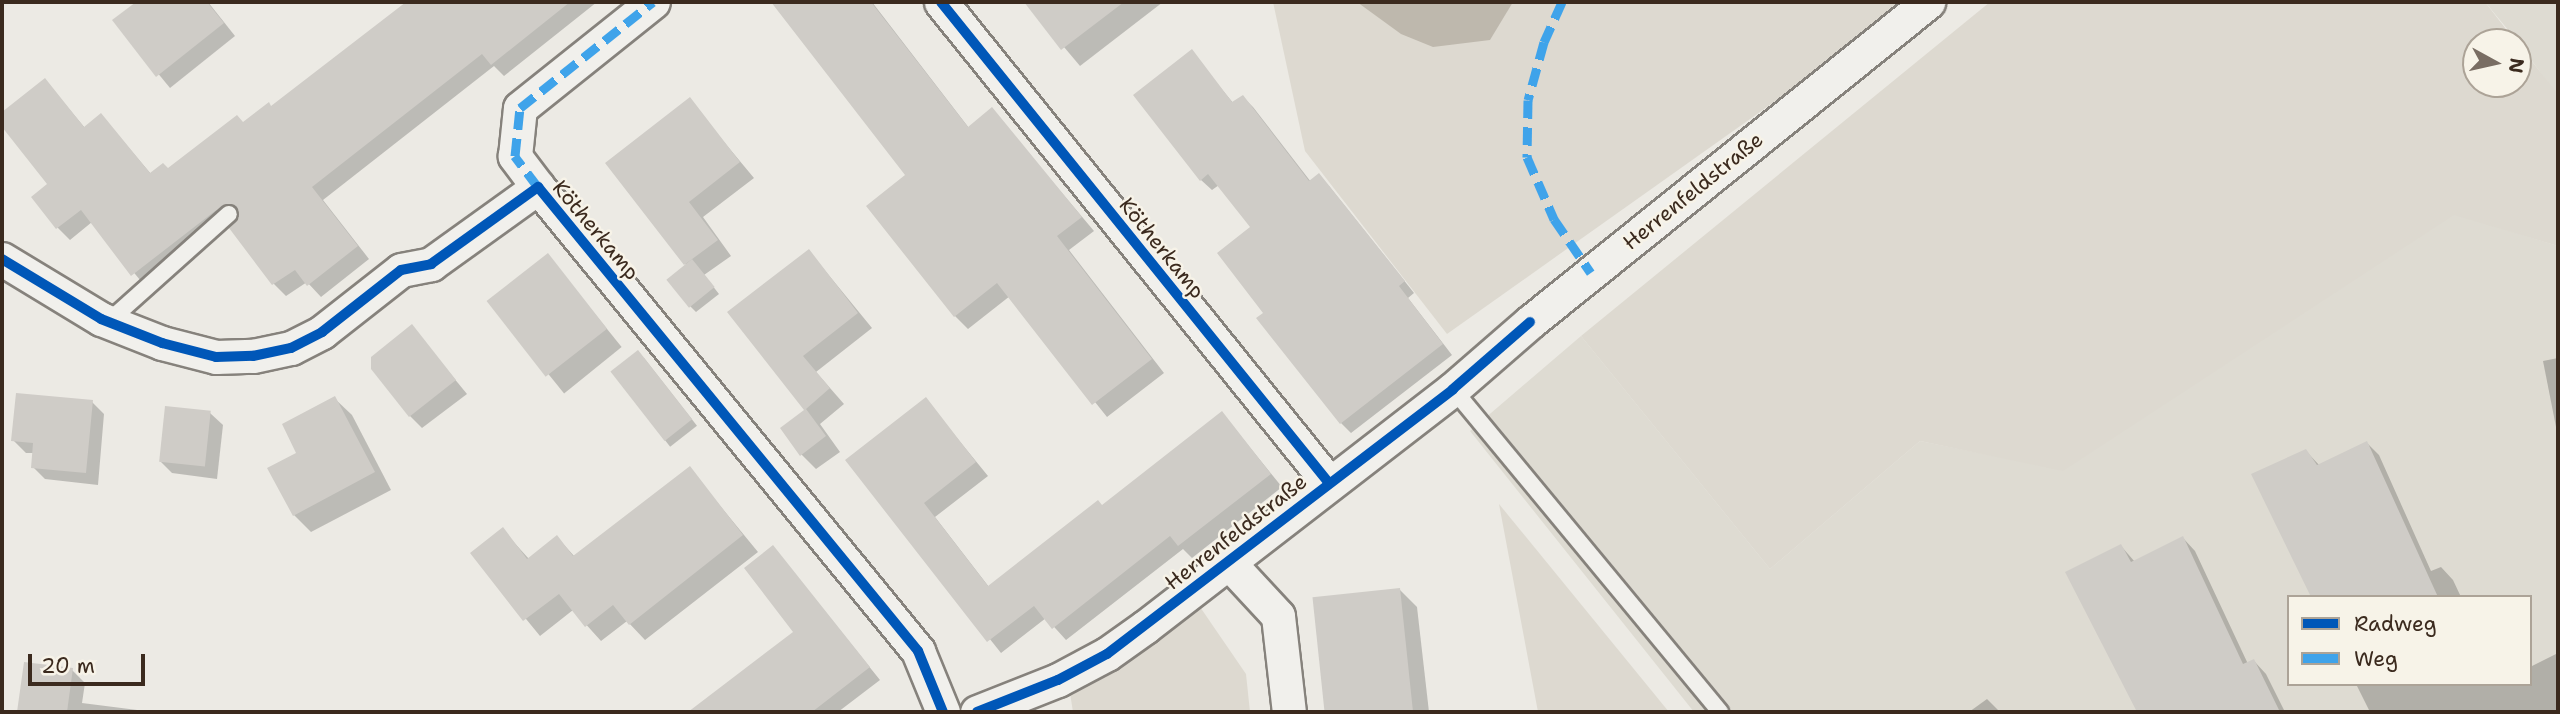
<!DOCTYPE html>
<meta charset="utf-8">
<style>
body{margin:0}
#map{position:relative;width:2560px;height:714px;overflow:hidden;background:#eceae4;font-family:"Shantell Sans",sans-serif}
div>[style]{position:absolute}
.built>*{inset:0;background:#dedbd2}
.green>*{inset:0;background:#ddd9d0}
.water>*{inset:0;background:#beb8ad}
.shadow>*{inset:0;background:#0003;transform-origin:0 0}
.building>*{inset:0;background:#cfccc7;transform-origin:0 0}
.roads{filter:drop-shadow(2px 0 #86827c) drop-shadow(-2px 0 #86827c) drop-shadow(0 2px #86827c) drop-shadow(0 -2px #86827c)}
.service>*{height:16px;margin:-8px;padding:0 8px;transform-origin:8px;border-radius:8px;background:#f1f0ec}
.minor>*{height:33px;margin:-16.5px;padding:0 16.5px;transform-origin:16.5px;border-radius:16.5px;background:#f1f0ec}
.quiet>*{height:9px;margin-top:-4.5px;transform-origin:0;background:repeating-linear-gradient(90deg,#3fa3ea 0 18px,transparent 0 27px)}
.cycleway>*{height:10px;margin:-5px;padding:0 5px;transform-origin:5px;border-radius:5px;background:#0057b8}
span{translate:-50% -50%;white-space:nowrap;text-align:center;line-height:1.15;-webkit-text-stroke:5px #f7f3e8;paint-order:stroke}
.street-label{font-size:21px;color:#3b2a1e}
.frame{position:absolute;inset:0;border:4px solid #3b2a1e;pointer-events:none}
.legend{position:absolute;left:2287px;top:595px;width:245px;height:91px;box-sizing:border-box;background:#f7f3e8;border:2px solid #aca397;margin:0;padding:9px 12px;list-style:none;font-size:21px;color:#3b2a1e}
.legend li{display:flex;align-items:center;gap:14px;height:35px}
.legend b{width:35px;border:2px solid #aca397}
.north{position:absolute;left:2462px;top:28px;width:70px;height:70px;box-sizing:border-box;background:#f7f3e8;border:2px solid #aca397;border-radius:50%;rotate:98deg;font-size:19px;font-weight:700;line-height:28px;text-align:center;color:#3b2a1e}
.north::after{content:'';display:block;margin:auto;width:24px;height:32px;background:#796d63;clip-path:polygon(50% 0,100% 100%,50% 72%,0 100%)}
.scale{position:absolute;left:28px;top:654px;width:117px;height:32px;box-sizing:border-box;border:4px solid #3b2a1e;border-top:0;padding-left:9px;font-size:21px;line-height:24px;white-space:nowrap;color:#3b2a1e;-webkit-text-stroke:5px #f7f3e8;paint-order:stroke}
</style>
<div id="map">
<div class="built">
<div style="clip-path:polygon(2485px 2px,2558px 2px,2557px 95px,2518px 42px)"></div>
<div style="clip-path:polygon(evenodd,2454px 214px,2558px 246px,2558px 712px,1694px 712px,1470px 431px,1581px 336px,1770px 569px,1920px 441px,2063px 470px,2454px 214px,2289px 597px,2530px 597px,2530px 684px,2289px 684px,2289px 597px)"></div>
</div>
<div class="green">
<div style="clip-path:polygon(1273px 2px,1915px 2px,1447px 334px,1305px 151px)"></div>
<div style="clip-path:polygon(1990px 2px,2485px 2px,2516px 42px,2476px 42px,2476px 84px,2518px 84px,2518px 44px,2558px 94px,2558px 246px,2454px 215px,2063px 471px,1920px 441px,1770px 569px,1581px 336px)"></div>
<div style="clip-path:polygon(1499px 504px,1669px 712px,1538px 712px)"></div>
<div style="clip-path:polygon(1198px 604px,1246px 674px,1250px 712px,1073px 712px,1070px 693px)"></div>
</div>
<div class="water">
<div style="clip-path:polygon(1357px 2px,1513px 2px,1490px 40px,1433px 47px,1401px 34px)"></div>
</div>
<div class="shadow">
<div style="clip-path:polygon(139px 2px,208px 2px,235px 36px,170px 88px,115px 21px)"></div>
<div style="clip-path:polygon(433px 2px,597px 2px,504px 76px,494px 66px,323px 200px,369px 259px,321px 297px,307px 282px,286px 296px,274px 284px,243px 213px,145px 286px,92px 222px,70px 240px,58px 228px,34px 197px,49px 185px,2px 124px,2px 114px,45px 80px,85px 128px,101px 115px,151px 174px,168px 170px,398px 30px)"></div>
<div style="clip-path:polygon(774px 2px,872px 2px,969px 128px,992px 110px,1094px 231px,1069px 250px,1164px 373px,1107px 417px,1010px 296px,968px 329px,955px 316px,908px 175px)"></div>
<div style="clip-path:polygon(1026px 2px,1163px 2px,1080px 66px)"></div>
<div style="clip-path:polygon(1191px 52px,1234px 104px,1243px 97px,1253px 107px,1311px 182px,1329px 186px,1414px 293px,1408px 298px,1452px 355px,1351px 433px,1341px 423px,1253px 227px,1219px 185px,1212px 190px,1201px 180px,1135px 95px)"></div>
<div style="clip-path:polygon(689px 100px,754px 178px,703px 217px,731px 256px,704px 275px,719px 294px,696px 312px,690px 306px,687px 266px,607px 164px)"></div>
<div style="clip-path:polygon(809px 251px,872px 328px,816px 372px,844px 404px,820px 424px,840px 452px,816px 469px,801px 454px,806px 411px,729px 312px)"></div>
<div style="left:548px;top:256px;width:117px;height:74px;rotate:51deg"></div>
<div style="clip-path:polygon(412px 327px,467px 394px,422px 428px,410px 416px)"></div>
<div style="left:644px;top:358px;width:86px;height:34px;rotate:52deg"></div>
<div style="clip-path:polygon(2558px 358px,2558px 437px,2543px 361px)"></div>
<div style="clip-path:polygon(334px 398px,352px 415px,391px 490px,311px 532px,294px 515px,299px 453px)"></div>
<div style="clip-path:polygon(926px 400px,988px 476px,935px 517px,989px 587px,1103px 507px,1222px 413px,1282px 487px,1192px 558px,1183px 549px,1066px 640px,1046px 618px,1001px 653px,848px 461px)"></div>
<div style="clip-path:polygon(92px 402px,104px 414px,98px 485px,45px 479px,33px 467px,34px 453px,26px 453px,13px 440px)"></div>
<div style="clip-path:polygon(210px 413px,223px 425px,217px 479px,172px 473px,160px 461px)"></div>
<div style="clip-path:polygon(2367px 443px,2379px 455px,2431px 571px,2441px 567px,2453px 580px,2461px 597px,2313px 597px,2306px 451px,2320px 466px)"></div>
<div style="clip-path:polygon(689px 468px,758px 552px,645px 640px,627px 621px,601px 641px,573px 610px,540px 636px,472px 553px,502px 529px,529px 559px,557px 537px,575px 557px)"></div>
<div style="clip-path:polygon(2183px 538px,2195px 551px,2248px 664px,2254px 661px,2266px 674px,2285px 712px,2139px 712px,2068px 573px,2121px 546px,2135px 562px)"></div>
<div style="clip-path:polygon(773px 547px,880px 680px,838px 712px,716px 712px,707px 700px,795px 632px)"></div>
<div style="clip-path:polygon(1400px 590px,1417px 607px,1429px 712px,1330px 712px,1315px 600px)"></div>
<div style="clip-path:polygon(2558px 653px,2558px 712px,2370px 712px,2356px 684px,2530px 684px,2530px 667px)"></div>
<div style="clip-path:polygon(25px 664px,72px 670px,85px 683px,82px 703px,153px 712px,18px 712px)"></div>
<div style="clip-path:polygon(1987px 699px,2000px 712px,1969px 712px)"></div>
</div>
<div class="building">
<div style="clip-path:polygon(136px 2px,207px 2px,224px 23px,156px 77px,112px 20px)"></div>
<div style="clip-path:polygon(406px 2px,570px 2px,491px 65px,482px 54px,312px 187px,358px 246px,307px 286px,295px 270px,272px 285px,229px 228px,239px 217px,237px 208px,232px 204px,215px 211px,131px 276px,81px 210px,56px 229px,31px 197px,47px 184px,2px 127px,2px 112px,45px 78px,84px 127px,101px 113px,150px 173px,163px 163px,168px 168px,237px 115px,243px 122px,269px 102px,271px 106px)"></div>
<div style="clip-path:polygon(771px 2px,871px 2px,968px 127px,992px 107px,1082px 217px,1057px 236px,1152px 359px,1092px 405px,997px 283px,954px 317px,866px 206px,905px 175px)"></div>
<div style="clip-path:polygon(1024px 2px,1124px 2px,1061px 50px)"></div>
<div style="clip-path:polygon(1192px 49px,1232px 102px,1243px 95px,1309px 181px,1319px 173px,1405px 281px,1399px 286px,1443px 344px,1340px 424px,1256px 318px,1263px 313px,1217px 253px,1250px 227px,1208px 174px,1200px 181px,1133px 95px)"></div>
<div style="clip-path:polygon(690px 97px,740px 162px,689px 202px,718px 240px,684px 265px,605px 163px)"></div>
<div style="clip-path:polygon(809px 249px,858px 313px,803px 356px,830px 388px,806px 409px,826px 436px,800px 456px,780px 428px,804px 410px,727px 312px)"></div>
<div style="left:548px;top:253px;width:96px;height:78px;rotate:52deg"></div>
<div style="left:692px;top:259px;width:36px;height:33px;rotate:51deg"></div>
<div style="clip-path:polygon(412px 324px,456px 380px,409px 417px,371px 369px,371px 357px)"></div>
<div style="left:638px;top:350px;width:88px;height:35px;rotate:52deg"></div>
<div style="clip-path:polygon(16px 393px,93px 400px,86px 473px,31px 468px,33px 443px,11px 441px)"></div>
<div style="clip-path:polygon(335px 396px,375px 472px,293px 516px,267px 468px,296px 453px,282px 424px)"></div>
<div style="clip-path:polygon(926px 397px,976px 462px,924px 503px,988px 586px,1098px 500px,1102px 505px,1222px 411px,1271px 474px,1178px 546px,1170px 536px,1052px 629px,1034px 606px,987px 642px,845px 460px)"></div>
<div style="left:165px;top:406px;width:46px;height:56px;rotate:6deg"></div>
<div style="clip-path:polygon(2367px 441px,2438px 597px,2311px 597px,2251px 474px,2306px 449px,2317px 465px)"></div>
<div style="clip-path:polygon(690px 466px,743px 535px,629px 625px,613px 605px,585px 627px,559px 594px,523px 621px,470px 553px,503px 527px,527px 559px,557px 535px,573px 556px)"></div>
<div style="clip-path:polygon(2183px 536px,2243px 664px,2254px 659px,2280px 712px,2137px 712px,2065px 572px,2121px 544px,2131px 562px)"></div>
<div style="clip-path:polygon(773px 545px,870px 667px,812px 712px,688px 712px,793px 632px,744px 568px)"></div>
<div style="left:1400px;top:588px;width:125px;height:88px;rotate:84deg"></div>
<div style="clip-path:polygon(24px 662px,73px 668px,67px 712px,17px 712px)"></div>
</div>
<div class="roads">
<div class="service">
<div style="left:108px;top:322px;width:162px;rotate:-41.8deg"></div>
<div style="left:1453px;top:389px;width:419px;rotate:50.4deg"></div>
</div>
<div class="minor">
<div style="left:941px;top:2px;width:618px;rotate:51.11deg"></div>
<div style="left:538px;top:187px;width:39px;rotate:-127deg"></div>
<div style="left:515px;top:156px;width:48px;rotate:-84.1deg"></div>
<div style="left:520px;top:108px;width:170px;rotate:-38.6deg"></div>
<div style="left:2px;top:259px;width:116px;rotate:31.2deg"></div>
<div style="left:101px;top:319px;width:66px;rotate:21.5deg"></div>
<div style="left:162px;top:343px;width:56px;rotate:14.5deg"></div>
<div style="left:216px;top:357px;width:37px;rotate:-2deg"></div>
<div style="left:253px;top:356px;width:39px;rotate:-12deg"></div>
<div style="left:291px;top:348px;width:35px;rotate:-27deg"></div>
<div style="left:322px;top:332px;width:100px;rotate:-38.1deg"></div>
<div style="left:401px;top:270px;width:31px;rotate:-11deg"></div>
<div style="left:431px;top:264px;width:132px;rotate:-35.7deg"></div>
<div style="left:538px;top:187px;width:600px;rotate:50.68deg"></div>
<div style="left:918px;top:651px;width:66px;rotate:67.7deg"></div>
<div style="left:1229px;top:563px;width:72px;rotate:47.2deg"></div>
<div style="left:1278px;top:616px;width:97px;rotate:83.5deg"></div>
<div style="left:977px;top:712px;width:87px;rotate:-21.6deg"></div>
<div style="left:1058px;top:680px;width:55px;rotate:-28deg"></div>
<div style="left:1107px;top:654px;width:47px;rotate:-35.4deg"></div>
<div style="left:1145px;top:627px;width:389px;rotate:-37.7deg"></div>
<div style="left:1453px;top:389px;width:102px;rotate:-41deg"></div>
<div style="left:1530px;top:322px;width:511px;rotate:-38.8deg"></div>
</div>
</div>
<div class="quiet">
<div style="left:1562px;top:2px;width:44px;rotate:114.2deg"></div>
<div style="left:1544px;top:42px;width:60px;rotate:105.4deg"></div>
<div style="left:1528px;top:100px;width:57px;rotate:91deg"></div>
<div style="left:1527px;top:157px;width:68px;rotate:66.5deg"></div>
<div style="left:1554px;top:219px;width:65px;rotate:55.6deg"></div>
<div style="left:538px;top:187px;width:39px;rotate:-127deg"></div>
<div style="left:515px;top:156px;width:48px;rotate:-84.1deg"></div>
<div style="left:520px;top:108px;width:170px;rotate:-38.6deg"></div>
</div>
<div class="cycleway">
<div style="left:941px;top:2px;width:618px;rotate:51.11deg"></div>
<div style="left:2px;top:259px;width:116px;rotate:31.2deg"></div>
<div style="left:101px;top:319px;width:66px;rotate:21.5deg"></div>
<div style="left:162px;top:343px;width:56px;rotate:14.5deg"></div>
<div style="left:216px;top:357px;width:37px;rotate:-2deg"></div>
<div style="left:253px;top:356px;width:39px;rotate:-12deg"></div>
<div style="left:291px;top:348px;width:35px;rotate:-27deg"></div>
<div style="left:322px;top:332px;width:100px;rotate:-38.1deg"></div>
<div style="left:401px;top:270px;width:31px;rotate:-11deg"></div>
<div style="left:431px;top:264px;width:132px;rotate:-35.7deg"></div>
<div style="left:538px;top:187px;width:600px;rotate:50.68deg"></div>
<div style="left:918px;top:651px;width:66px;rotate:67.7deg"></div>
<div style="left:977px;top:712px;width:87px;rotate:-21.6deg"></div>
<div style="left:1058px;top:680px;width:55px;rotate:-28deg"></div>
<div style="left:1107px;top:654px;width:436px;rotate:-37.4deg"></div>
<div style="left:1453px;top:389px;width:102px;rotate:-41deg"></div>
</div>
<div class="street-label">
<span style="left:1693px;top:191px;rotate:-39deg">Herrenfeldstraße</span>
<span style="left:596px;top:230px;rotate:50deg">Kötherkamp</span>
<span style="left:1162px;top:248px;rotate:51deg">Kötherkamp</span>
<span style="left:1236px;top:532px;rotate:-38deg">Herrenfeldstraße</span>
</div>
<div class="frame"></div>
<ul class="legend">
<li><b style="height:9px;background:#0057b8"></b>Radweg</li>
<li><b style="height:9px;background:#3fa3ea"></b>Weg</li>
</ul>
<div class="north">N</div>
<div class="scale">20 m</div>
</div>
